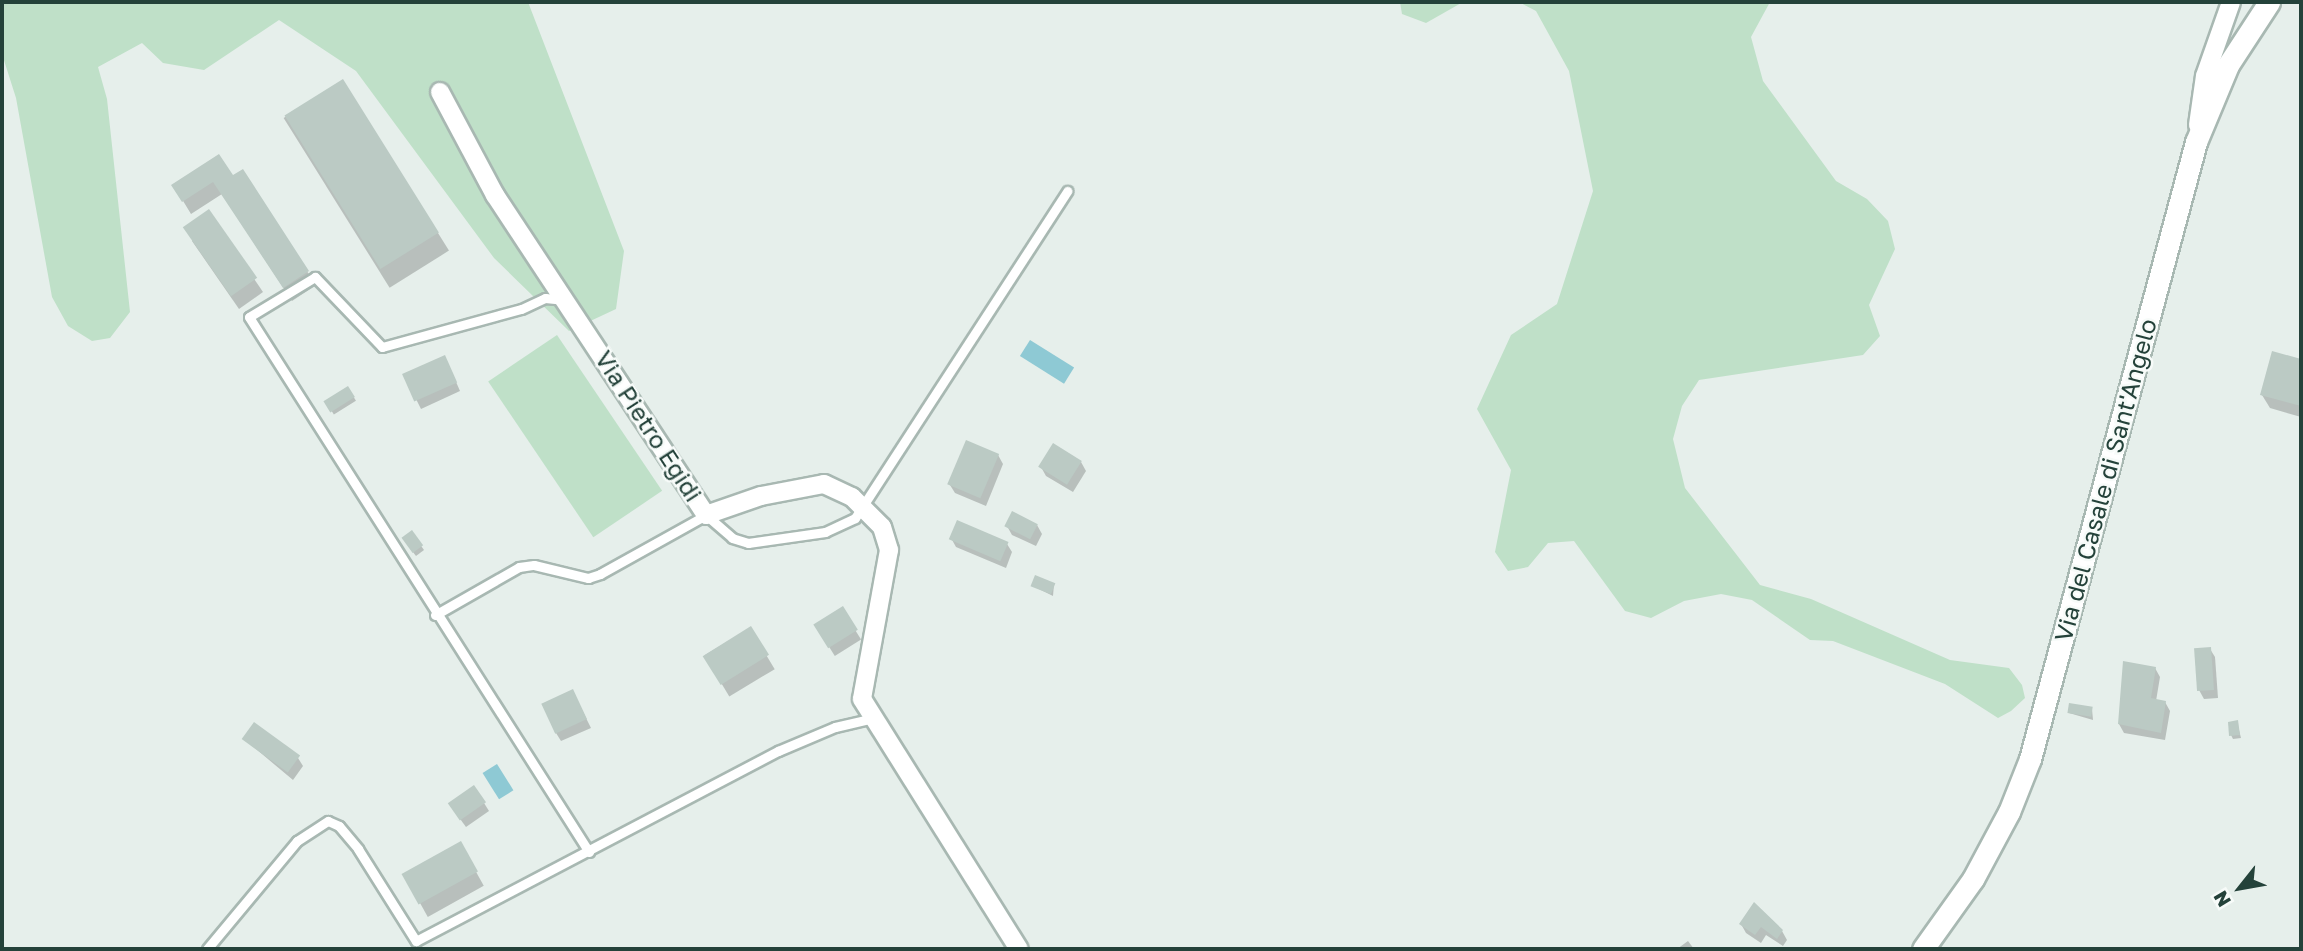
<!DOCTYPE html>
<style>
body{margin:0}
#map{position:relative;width:2303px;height:951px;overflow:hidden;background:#e6efeb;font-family:"Golos Text",sans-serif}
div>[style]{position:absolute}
.green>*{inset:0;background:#bfe0c8;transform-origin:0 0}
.water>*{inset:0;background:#8ec9d4;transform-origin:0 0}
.shadow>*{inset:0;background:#0003;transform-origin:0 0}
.building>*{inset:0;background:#bbcac4;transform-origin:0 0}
.roads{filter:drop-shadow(2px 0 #a8b8b2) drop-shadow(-2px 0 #a8b8b2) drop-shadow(0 2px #a8b8b2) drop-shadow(0 -2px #a8b8b2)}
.lane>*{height:9px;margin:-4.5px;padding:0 4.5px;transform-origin:4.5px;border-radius:4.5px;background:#fff}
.street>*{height:18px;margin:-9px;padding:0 9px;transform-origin:9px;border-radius:9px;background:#fff}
.secondary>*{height:21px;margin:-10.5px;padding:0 10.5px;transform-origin:10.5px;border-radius:10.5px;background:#fff}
span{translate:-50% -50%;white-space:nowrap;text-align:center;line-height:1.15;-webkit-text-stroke:5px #f7fbf9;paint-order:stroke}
.street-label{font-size:24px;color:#24423a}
.frame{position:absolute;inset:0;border:4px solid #24423a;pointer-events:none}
.north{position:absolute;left:2205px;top:853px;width:70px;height:70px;-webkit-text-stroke:5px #f7fbf9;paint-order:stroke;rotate:239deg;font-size:19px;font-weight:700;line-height:28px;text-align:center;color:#24423a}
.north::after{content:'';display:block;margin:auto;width:24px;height:32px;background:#24423a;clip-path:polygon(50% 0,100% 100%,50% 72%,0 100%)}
</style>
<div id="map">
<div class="green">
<div style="clip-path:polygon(2px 2px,528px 2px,624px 251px,616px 309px,569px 331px,494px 258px,356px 71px,279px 20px,204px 70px,163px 63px,142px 43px,98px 67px,107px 99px,130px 312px,110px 338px,92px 341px,68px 326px,52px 297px,16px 98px,2px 54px)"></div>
<div style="clip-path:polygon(1400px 2px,1463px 2px,1426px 23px,1402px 14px)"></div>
<div style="clip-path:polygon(1519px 2px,1770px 2px,1751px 37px,1763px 81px,1836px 181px,1867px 199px,1888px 221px,1895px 249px,1869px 305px,1880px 336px,1863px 355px,1699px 380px,1682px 406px,1673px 439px,1685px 488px,1760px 585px,1811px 599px,1950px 660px,2009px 668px,2022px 685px,2025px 698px,2011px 711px,1998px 718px,1945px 684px,1833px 641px,1810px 640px,1752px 600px,1721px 594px,1684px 601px,1651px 618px,1625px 611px,1574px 541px,1548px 543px,1528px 567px,1508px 571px,1495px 552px,1511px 470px,1477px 409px,1511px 335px,1557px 304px,1593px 191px,1569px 71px,1536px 11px)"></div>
<div style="left:557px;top:335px;width:188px;height:83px;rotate:56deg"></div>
</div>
<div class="water">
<div style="left:1030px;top:340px;width:52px;height:19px;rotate:32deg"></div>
<div style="left:497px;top:764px;width:31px;height:17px;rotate:58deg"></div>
</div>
<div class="shadow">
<div style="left:343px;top:81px;width:200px;height:70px;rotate:58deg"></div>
<div style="clip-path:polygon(242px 172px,316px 285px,292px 301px,222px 194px,191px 214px,174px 186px,232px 178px)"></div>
<div style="clip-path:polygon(208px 211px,263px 292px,239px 309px,192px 241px)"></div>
<div style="clip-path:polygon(2301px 360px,2301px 417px,2270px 408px,2262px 395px)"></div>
<div style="clip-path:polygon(449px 366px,460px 391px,421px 409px,404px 375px)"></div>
<div style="left:348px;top:388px;width:15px;height:26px;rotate:58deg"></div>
<div style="clip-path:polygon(998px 455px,1003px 464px,986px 506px,955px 493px,950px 485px)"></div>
<div style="clip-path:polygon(1081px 462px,1086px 471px,1073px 492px,1046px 476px,1041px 467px)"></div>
<div style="clip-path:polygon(1037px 525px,1042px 534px,1036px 546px,1012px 535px,1007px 526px)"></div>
<div style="clip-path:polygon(412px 533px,424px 550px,416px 556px,406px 543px)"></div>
<div style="clip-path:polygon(951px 538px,1007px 544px,1012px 552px,1006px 568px,956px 547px)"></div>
<div style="clip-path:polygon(1054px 584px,1053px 596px,1033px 586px)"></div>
<div style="left:842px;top:609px;width:36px;height:31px;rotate:58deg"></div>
<div style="left:750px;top:628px;width:48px;height:53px;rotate:59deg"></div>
<div style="clip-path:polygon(2210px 649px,2215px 657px,2218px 698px,2204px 699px,2199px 690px)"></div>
<div style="clip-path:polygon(2155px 668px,2160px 677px,2156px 701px,2165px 702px,2170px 711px,2165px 740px,2124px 733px,2119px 724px)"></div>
<div style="clip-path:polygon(577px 700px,591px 728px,561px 741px,556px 733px)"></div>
<div style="clip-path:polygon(2092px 709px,2093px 720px,2069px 713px)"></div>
<div style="clip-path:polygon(2237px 722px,2241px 738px,2233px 739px,2231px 735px)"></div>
<div style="clip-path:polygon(244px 739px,298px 758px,303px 766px,293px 780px)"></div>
<div style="clip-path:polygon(484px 803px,489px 811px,466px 827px,455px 812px)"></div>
<div style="left:460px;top:843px;width:49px;height:64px;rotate:61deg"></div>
<div style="clip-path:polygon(1754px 905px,1782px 931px,1787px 940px,1783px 946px,1766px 935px,1761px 943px,1746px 933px,1741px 924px)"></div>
<div style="clip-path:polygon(1688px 941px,1694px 949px,1677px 949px)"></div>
</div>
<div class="building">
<div style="left:343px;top:79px;width:181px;height:69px;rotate:58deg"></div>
<div style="clip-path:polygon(219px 154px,233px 175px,243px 169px,309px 271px,283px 288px,213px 182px,182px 202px,171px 185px)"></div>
<div style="left:209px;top:209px;width:84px;height:32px;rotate:55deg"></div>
<div style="clip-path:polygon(2272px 351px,2301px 359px,2301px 406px,2260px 395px)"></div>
<div style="left:445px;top:355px;width:30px;height:47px;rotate:66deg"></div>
<div style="left:348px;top:386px;width:13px;height:29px;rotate:58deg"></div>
<div style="left:966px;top:440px;width:36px;height:48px;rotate:23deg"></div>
<div style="left:1053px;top:443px;width:34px;height:28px;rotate:32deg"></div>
<div style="left:1012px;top:511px;width:29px;height:17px;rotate:27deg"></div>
<div style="left:957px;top:520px;width:56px;height:21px;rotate:23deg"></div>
<div style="left:412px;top:530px;width:19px;height:13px;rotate:54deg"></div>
<div style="left:1035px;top:575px;width:22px;height:12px;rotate:22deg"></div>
<div style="left:843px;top:606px;width:28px;height:35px;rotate:58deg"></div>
<div style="left:751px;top:626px;width:34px;height:57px;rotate:58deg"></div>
<div style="left:2211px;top:647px;width:43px;height:17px;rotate:86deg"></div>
<div style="clip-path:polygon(2123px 661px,2156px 667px,2151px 698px,2166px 701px,2161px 733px,2118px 724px)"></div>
<div style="left:573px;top:689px;width:33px;height:35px;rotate:65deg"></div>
<div style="left:2069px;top:703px;width:24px;height:10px;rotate:9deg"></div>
<div style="clip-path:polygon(2238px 720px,2240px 735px,2229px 736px,2228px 722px)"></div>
<div style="left:254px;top:722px;width:57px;height:21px;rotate:36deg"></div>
<div style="left:474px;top:785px;width:21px;height:32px;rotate:55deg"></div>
<div style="left:461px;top:841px;width:35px;height:68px;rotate:61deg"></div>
<div style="clip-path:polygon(1754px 902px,1783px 930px,1777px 939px,1761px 927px,1755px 935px,1739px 924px)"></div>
</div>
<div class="roads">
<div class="lane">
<div style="left:565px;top:300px;width:20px;rotate:-174deg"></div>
<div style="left:545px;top:298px;width:26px;rotate:155deg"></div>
<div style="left:521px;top:309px;width:144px;rotate:164.7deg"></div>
<div style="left:382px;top:347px;width:97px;rotate:-133.7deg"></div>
<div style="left:315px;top:277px;width:77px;rotate:148.8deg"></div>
<div style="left:249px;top:317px;width:634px;rotate:57.56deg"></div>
<div style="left:435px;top:615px;width:97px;rotate:-29.7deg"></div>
<div style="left:519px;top:567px;width:15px;rotate:-8deg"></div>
<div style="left:534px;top:565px;width:56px;rotate:13.5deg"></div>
<div style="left:588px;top:578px;width:13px;rotate:-18deg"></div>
<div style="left:600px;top:574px;width:121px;rotate:-29.1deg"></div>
<div style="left:706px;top:515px;width:35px;rotate:41deg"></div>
<div style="left:732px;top:538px;width:17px;rotate:17deg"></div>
<div style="left:748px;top:543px;width:78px;rotate:-8.1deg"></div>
<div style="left:825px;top:532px;width:33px;rotate:-25deg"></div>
<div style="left:855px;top:518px;width:390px;rotate:-57deg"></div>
<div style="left:207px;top:949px;width:141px;rotate:-50.2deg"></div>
<div style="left:297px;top:841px;width:37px;rotate:-33deg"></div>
<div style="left:328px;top:821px;width:12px;rotate:24deg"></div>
<div style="left:339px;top:826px;width:30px;rotate:50deg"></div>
<div style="left:358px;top:849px;width:109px;rotate:57.8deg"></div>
<div style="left:416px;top:941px;width:409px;rotate:-27.7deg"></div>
<div style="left:778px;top:751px;width:62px;rotate:-22.8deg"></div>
<div style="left:835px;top:727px;width:37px;rotate:-13deg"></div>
</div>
<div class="street">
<div style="left:440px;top:92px;width:117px;rotate:61.9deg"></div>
<div style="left:495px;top:195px;width:383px;rotate:56.6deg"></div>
<div style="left:706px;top:515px;width:58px;rotate:-19.1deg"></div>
<div style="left:761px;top:496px;width:64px;rotate:-10.8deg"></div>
<div style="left:824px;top:484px;width:31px;rotate:25deg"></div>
<div style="left:852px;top:497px;width:42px;rotate:45deg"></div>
<div style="left:882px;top:527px;width:24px;rotate:73deg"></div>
<div style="left:889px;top:550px;width:151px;rotate:100.3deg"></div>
<div style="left:862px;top:699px;width:295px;rotate:57.9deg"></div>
<div style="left:2198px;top:125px;width:49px;rotate:-81.9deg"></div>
<div style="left:2205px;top:76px;width:78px;rotate:-70.6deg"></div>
</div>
<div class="secondary">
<div style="left:1923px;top:949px;width:86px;rotate:-54.5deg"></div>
<div style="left:1973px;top:879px;width:76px;rotate:-61.8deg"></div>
<div style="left:2009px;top:812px;width:57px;rotate:-68.4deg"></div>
<div style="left:2030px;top:759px;width:639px;rotate:-74.94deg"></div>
<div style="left:2196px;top:142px;width:83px;rotate:-67.4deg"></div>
<div style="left:2228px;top:65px;width:75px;rotate:-56.9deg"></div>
</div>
</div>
<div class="street-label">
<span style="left:649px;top:426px;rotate:57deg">Via Pietro Egidi</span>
<span style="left:2105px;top:480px;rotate:-75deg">Via del Casale di Sant'Angelo</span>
</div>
<div class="frame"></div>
<div class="north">N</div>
</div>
